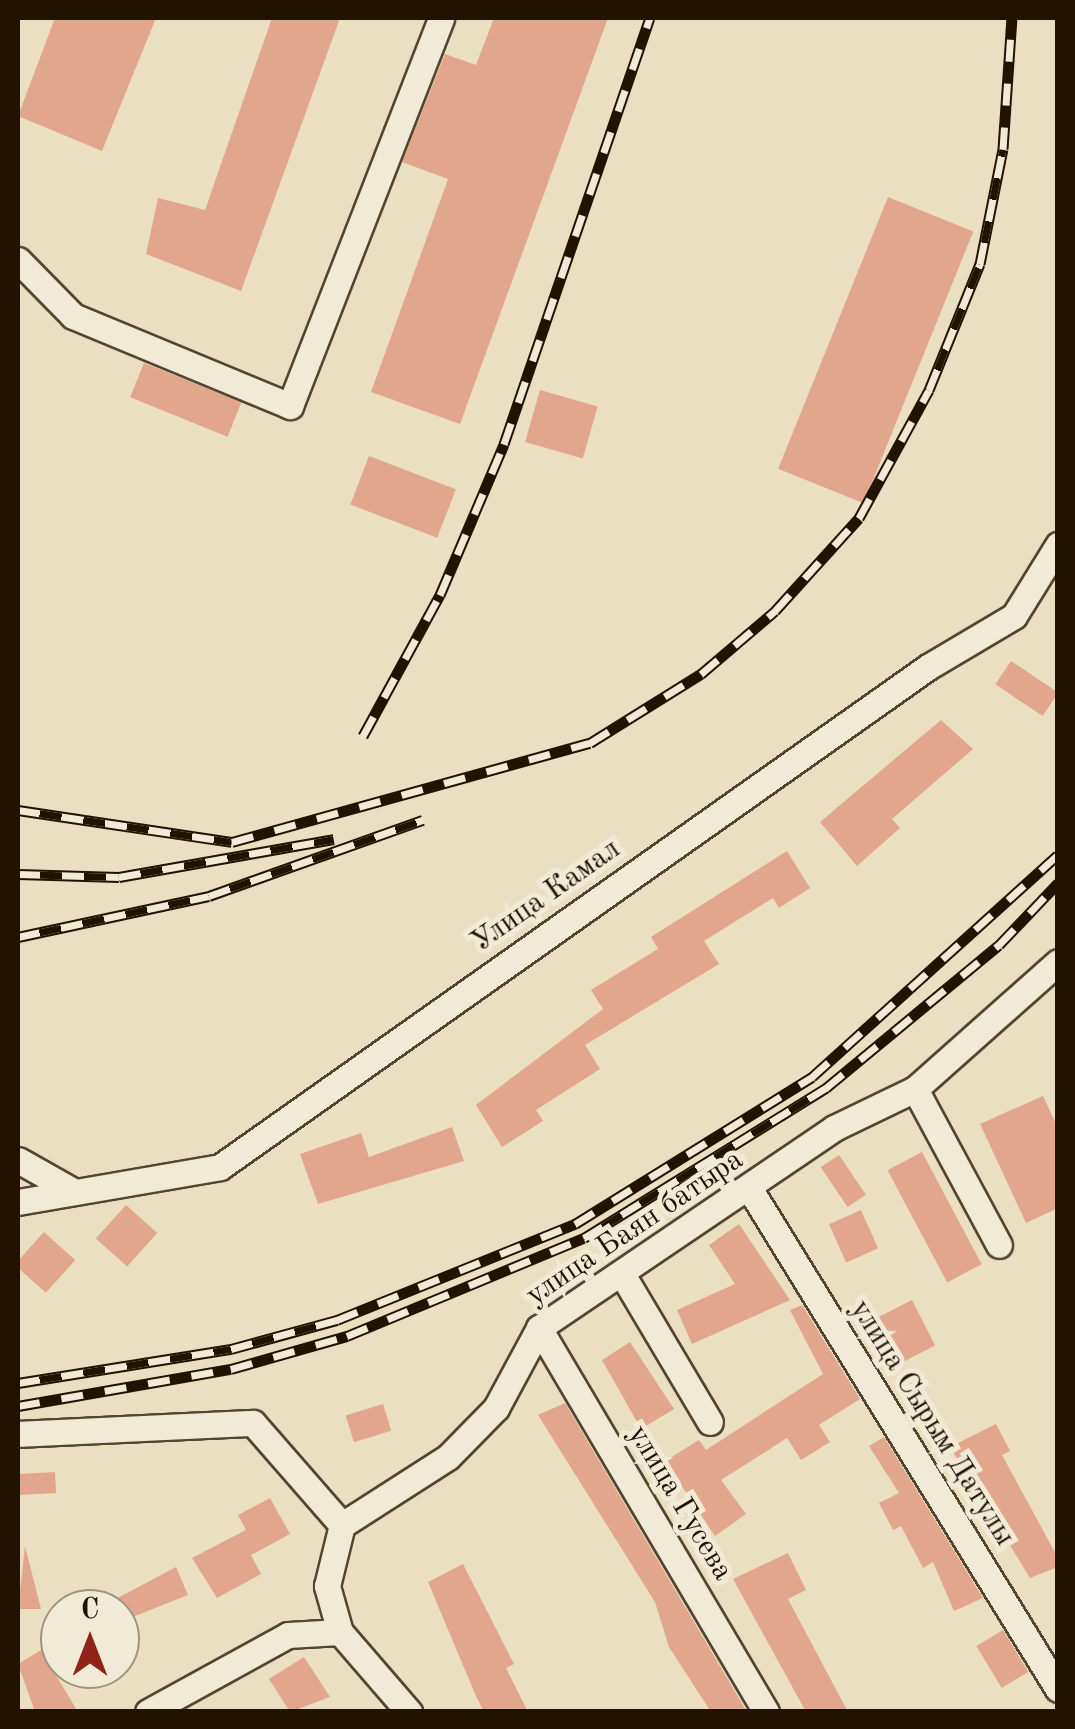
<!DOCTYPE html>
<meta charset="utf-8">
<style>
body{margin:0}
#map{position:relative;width:1075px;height:1729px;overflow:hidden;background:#eadfc0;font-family:"Old Standard TT",serif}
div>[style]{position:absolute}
.building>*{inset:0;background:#e1a68c;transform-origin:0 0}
.roads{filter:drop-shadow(2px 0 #534630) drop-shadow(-2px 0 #534630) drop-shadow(0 2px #534630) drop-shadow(0 -2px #534630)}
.minor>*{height:25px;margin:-12.5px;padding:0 12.5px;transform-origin:12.5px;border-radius:12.5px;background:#f1ead6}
.rail>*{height:11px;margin-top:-5.5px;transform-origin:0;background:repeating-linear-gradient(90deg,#f1ead6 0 22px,#211300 0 44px);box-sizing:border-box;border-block:2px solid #211300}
span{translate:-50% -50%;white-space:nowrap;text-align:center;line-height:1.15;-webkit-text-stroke:10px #f1ead6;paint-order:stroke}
.street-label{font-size:30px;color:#211300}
.frame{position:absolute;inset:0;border:20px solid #211300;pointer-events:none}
.north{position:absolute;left:40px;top:1589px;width:100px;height:100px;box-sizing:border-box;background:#f1ead6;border:2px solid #9e9480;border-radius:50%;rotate:0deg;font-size:28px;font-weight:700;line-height:40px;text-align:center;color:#211300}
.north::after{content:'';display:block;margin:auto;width:35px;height:45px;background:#8f2418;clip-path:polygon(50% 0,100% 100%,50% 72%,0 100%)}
</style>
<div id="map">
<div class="building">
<div style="clip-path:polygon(55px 18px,156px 18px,102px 151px,18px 116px)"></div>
<div style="clip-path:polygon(272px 18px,340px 18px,241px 291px,146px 254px,158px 198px,205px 210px)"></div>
<div style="clip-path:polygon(494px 18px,608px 18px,460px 424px,371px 392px,448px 179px,402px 162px,445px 54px,476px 65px)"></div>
<div style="left:888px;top:197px;width:92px;height:293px;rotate:22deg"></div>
<div style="left:144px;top:363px;width:105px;height:37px;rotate:22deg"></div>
<div style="left:540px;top:390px;width:60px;height:54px;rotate:16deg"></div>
<div style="left:369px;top:456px;width:93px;height:52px;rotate:21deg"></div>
<div style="left:1011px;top:661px;width:57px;height:28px;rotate:34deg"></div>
<div style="clip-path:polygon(941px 720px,973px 749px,892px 819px,900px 828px,857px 866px,820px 822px)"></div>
<div style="clip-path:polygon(787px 851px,810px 888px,779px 908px,773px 898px,704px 941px,719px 964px,585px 1045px,600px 1069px,536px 1110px,543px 1121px,502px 1147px,476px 1105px,603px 1009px,591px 990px,658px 949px,651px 937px)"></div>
<div style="clip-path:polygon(1043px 1096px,1058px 1128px,1058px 1208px,1026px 1223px,980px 1124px)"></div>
<div style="clip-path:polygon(452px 1127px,464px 1161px,318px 1204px,300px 1154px,361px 1133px,369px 1157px)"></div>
<div style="left:922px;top:1152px;width:127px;height:39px;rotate:62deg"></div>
<div style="left:839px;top:1155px;width:48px;height:22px;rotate:56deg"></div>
<div style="left:126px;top:1205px;width:42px;height:45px;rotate:42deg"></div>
<div style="left:861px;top:1210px;width:42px;height:35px;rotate:66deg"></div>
<div style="clip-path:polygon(739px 1224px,790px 1300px,692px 1344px,677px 1310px,735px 1284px,709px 1245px)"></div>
<div style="left:44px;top:1232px;width:42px;height:44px;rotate:42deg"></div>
<div style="left:912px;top:1300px;width:51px;height:39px;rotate:63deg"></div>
<div style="clip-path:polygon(802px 1305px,860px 1399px,819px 1425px,830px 1442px,801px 1460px,787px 1438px,721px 1480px,746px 1514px,715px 1536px,665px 1461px,699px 1440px,706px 1450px,823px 1374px,790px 1310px)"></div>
<div style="clip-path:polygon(630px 1342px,674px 1409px,641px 1429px,602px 1360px)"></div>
<div style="clip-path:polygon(565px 1403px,747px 1712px,711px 1712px,669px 1647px,655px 1602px,538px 1415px)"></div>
<div style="left:383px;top:1404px;width:28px;height:39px;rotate:73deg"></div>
<div style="clip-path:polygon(996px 1424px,1010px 1451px,1002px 1455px,1058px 1558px,1058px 1567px,1030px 1578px,950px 1447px)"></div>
<div style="clip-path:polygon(884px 1437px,983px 1598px,954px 1611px,933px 1562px,923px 1568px,901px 1526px,893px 1530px,879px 1503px,899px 1493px,869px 1446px)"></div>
<div style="left:55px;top:1472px;width:21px;height:37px;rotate:87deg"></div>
<div style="clip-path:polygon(270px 1498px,290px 1534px,251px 1555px,261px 1574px,217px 1598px,192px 1558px,246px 1530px,238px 1515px)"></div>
<div style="clip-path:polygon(25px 1546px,41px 1609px,18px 1609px)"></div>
<div style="clip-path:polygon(788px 1553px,806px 1590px,788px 1599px,848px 1712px,806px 1712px,733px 1579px)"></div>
<div style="clip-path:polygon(463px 1564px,514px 1664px,506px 1668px,528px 1712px,484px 1712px,476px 1696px,428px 1582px)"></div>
<div style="clip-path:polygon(176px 1567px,188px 1595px,120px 1622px,120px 1609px,97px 1609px)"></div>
<div style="left:1003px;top:1630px;width:49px;height:31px;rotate:59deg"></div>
<div style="clip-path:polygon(41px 1650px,78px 1712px,35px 1712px,18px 1664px)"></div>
<div style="clip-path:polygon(304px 1657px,330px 1697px,290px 1712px,269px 1679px)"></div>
</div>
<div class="roads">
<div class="minor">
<div style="left:18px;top:260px;width:78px;rotate:45.5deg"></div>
<div style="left:73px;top:316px;width:235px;rotate:22.5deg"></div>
<div style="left:290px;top:406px;width:416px;rotate:-68.7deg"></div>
<div style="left:915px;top:1089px;width:177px;rotate:61.7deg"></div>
<div style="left:18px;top:1160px;width:65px;rotate:29.3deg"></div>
<div style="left:751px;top:1191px;width:585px;rotate:58.35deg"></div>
<div style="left:18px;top:1202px;width:205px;rotate:-9.8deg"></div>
<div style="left:220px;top:1167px;width:867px;rotate:-35.23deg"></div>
<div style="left:928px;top:667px;width:100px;rotate:-30.7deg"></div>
<div style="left:1014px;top:616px;width:84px;rotate:-58.2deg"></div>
<div style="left:622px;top:1274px;width:172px;rotate:59.3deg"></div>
<div style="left:539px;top:1328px;width:446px;rotate:59.4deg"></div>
<div style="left:18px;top:1434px;width:235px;rotate:-2.7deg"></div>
<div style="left:253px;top:1423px;width:135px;rotate:48.9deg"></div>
<div style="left:340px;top:1632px;width:48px;rotate:-105.8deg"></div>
<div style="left:327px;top:1586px;width:63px;rotate:-76.2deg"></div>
<div style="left:342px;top:1525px;width:126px;rotate:-32.7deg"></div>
<div style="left:448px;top:1457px;width:69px;rotate:-45.6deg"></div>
<div style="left:496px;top:1408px;width:91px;rotate:-61.7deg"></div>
<div style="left:539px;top:1328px;width:356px;rotate:-34.1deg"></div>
<div style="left:834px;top:1128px;width:90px;rotate:-25.7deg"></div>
<div style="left:915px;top:1089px;width:191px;rotate:-41.6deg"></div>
<div style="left:340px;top:1632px;width:106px;rotate:49.2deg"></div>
<div style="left:148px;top:1712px;width:160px;rotate:-28.8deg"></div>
<div style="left:288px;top:1635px;width:52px;rotate:-3.3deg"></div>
</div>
</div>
<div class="rail">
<div style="left:363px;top:736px;width:161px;rotate:-61.4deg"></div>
<div style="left:440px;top:595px;width:164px;rotate:-67deg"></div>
<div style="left:504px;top:444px;width:450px;rotate:-71.1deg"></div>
<div style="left:18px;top:810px;width:216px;rotate:8.5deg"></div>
<div style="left:232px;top:842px;width:371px;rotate:-15.5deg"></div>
<div style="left:590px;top:743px;width:131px;rotate:-31.9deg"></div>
<div style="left:701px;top:674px;width:97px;rotate:-40.4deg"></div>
<div style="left:775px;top:611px;width:125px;rotate:-47.9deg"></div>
<div style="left:859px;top:518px;width:146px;rotate:-61.3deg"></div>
<div style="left:929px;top:390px;width:136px;rotate:-68deg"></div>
<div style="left:980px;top:264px;width:117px;rotate:-78.7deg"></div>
<div style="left:1003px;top:149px;width:131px;rotate:-86.1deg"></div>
<div style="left:18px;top:874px;width:101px;rotate:1.7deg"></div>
<div style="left:119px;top:877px;width:218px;rotate:-10deg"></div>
<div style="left:18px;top:937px;width:195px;rotate:-12.1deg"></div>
<div style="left:209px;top:896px;width:227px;rotate:-19.6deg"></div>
<div style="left:18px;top:1383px;width:216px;rotate:-9.1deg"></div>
<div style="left:231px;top:1349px;width:110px;rotate:-15.3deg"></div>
<div style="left:337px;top:1320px;width:257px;rotate:-22deg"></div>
<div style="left:575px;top:1224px;width:279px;rotate:-31.8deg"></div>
<div style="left:812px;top:1077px;width:331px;rotate:-42.1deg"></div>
<div style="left:18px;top:1406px;width:216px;rotate:-9.9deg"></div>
<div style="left:231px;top:1369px;width:121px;rotate:-15.9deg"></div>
<div style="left:347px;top:1336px;width:256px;rotate:-22.5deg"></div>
<div style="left:584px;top:1238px;width:285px;rotate:-31.8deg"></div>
<div style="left:826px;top:1088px;width:224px;rotate:-39.6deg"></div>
<div style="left:999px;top:945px;width:86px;rotate:-46.4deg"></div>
</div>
<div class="street-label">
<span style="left:546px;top:896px;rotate:-35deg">Улица Камал</span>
<span style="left:635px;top:1228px;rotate:-34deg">улица Баян батыра</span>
<span style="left:932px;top:1423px;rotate:58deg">улица Сырым Датулы</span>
<span style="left:680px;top:1503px;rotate:59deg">улица Гусева</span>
</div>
<div class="frame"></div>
<div class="north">С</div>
</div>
